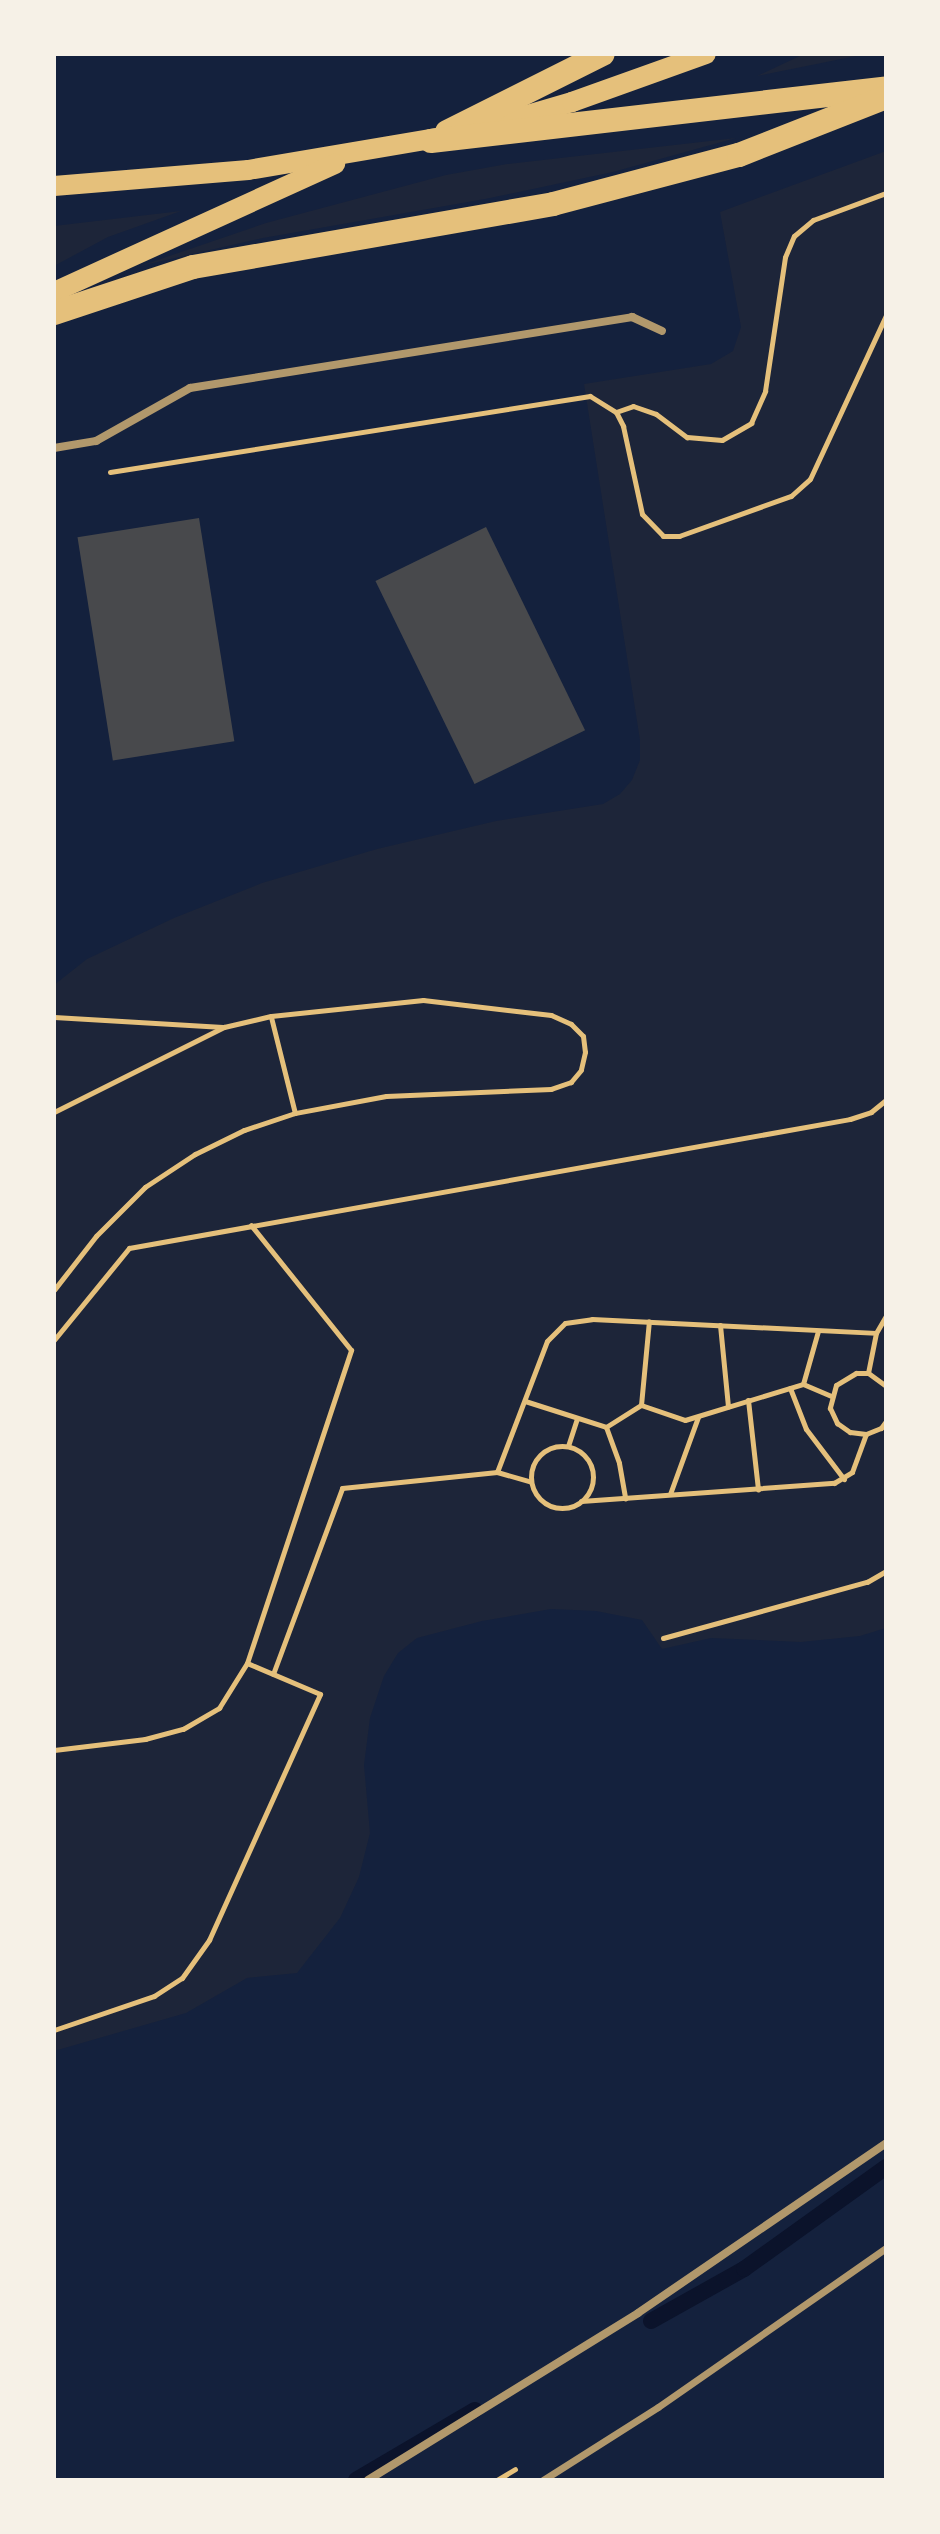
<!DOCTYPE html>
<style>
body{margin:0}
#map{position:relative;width:940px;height:2534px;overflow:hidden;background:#14213d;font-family:"Exo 2",sans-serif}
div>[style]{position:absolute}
.green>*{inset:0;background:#1d2539}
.stream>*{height:16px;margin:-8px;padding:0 8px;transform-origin:8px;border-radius:8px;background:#0b132b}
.building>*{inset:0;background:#48494c;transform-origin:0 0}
.path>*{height:5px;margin:-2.5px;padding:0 2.5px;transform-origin:2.5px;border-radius:2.5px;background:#e5c07b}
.path>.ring{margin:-2.5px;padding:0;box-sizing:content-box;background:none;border:5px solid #e5c07b;border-radius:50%}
.pedestrian>*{height:7px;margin:-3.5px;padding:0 3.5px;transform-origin:3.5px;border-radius:3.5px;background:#b1986c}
.minor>*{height:8px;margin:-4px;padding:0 4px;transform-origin:4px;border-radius:4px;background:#b1986c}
.primary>*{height:20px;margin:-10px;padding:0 10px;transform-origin:10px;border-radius:10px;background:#e5c07b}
.motorway>*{height:24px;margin:-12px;padding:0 12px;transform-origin:12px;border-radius:12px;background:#e5c07b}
span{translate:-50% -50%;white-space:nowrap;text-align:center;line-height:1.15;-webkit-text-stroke:8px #f6f1e7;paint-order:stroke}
.frame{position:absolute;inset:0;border:56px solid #f6f1e7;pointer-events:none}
</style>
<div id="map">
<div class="green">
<div style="clip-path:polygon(804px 54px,866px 54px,757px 76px)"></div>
<div style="clip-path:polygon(736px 138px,613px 172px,485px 199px,263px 238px,140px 266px,266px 223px,446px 175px,507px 164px)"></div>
<div style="clip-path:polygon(886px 151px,886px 1628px,860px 1636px,801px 1642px,711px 1638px,662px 1649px,642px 1620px,596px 1611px,551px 1609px,482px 1621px,417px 1638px,398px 1653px,384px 1676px,370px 1718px,364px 1765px,370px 1833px,359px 1877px,340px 1918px,297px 1973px,247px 1978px,186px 2013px,54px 2051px,54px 985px,87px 959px,174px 918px,262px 883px,377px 849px,496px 821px,603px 804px,620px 794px,632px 780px,640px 760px,640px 740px,584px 384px,711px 364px,733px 351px,741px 327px,720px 212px)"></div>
<div style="clip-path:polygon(181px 211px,108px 237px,54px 266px,54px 226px)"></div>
</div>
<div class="stream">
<div style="left:651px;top:2321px;width:107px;rotate:-29.2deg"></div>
<div style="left:744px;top:2269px;width:175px;rotate:-35.7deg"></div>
<div style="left:356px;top:2480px;width:138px;rotate:-30.5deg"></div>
</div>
<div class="building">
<div style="left:199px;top:518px;width:226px;height:123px;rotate:81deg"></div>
<div style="left:486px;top:527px;width:226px;height:123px;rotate:64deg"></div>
</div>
<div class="path">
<div style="left:616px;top:412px;width:18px;rotate:-19deg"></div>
<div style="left:633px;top:406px;width:24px;rotate:19deg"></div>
<div style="left:656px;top:414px;width:39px;rotate:37deg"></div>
<div style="left:687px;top:437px;width:35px;rotate:5deg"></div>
<div style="left:722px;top:440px;width:34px;rotate:-30deg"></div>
<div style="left:751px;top:423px;width:35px;rotate:-66deg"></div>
<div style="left:765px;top:391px;width:135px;rotate:-81.5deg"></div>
<div style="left:785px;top:257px;width:23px;rotate:-67deg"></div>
<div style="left:794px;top:236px;width:25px;rotate:-40deg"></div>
<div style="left:813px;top:220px;width:78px;rotate:-20.3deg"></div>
<div style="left:110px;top:472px;width:486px;rotate:-9deg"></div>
<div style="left:590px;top:396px;width:31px;rotate:32deg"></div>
<div style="left:616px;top:412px;width:16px;rotate:63deg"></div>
<div style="left:623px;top:426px;width:90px;rotate:77.8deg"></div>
<div style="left:642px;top:514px;width:30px;rotate:46deg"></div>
<div style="left:663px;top:536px;width:16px"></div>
<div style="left:679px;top:536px;width:119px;rotate:-19.7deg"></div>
<div style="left:791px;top:496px;width:25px;rotate:-42deg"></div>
<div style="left:810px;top:479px;width:181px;rotate:-65.1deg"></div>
<div style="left:54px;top:1017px;width:169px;rotate:3.4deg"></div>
<div style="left:271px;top:1017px;width:99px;rotate:76deg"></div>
<div style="left:54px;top:1112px;width:190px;rotate:-26.6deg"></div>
<div style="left:224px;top:1027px;width:48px;rotate:-13.2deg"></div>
<div style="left:271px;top:1016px;width:153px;rotate:-6deg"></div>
<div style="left:423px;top:1000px;width:129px;rotate:6.7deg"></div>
<div style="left:551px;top:1015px;width:22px;rotate:24deg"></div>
<div style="left:571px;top:1024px;width:17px;rotate:45deg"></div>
<div style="left:583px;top:1036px;width:16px;rotate:83deg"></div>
<div style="left:585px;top:1052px;width:18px;rotate:103deg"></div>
<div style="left:581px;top:1070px;width:16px;rotate:130deg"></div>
<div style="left:571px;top:1082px;width:21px;rotate:161deg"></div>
<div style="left:551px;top:1089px;width:165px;rotate:177.6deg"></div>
<div style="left:386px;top:1096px;width:93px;rotate:169.4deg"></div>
<div style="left:295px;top:1113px;width:54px;rotate:161.6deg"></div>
<div style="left:244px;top:1130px;width:55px;rotate:153.9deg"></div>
<div style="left:195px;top:1154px;width:60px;rotate:146.6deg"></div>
<div style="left:145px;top:1187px;width:69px;rotate:135deg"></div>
<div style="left:96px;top:1236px;width:68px;rotate:127.9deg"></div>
<div style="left:720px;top:1325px;width:82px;rotate:84.4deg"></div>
<div style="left:54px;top:1340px;width:119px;rotate:-50.8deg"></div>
<div style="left:129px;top:1248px;width:732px;rotate:-10.14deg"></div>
<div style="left:850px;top:1119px;width:22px;rotate:-18deg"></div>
<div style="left:871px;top:1112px;width:19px;rotate:-39deg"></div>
<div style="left:868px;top:1373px;width:41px;rotate:-78.7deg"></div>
<div style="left:803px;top:1384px;width:55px;rotate:-74.2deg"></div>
<div style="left:886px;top:1386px;width:22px;rotate:-144deg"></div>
<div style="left:868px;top:1373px;width:12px;rotate:180deg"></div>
<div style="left:856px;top:1373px;width:23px;rotate:149deg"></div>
<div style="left:836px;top:1385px;width:24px;rotate:105deg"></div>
<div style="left:830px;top:1408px;width:17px;rotate:65deg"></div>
<div style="left:837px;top:1423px;width:16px;rotate:35deg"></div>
<div style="left:850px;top:1432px;width:16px;rotate:7deg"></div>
<div style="left:866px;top:1434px;width:16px;rotate:-22deg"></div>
<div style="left:881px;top:1428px;width:9px;rotate:-54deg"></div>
<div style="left:790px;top:1388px;width:44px;rotate:68.7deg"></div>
<div style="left:806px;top:1429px;width:63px;rotate:52.8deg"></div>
<div style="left:748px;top:1400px;width:90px;rotate:83.6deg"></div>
<div style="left:525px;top:1401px;width:85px;rotate:17.8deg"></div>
<div style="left:606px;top:1427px;width:41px;rotate:-32.2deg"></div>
<div style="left:641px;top:1405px;width:46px;rotate:18.8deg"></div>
<div style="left:685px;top:1420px;width:123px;rotate:-17deg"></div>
<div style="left:803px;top:1384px;width:30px;rotate:23deg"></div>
<div style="left:641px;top:1405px;width:84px;rotate:-84.6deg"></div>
<div style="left:606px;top:1427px;width:38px;rotate:70deg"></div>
<div style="left:619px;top:1463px;width:36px;rotate:80deg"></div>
<div style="left:568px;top:1446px;width:29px;rotate:-72deg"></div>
<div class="ring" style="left:531px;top:1446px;width:57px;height:57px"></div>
<div style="left:497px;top:1472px;width:35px;rotate:16deg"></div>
<div style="left:670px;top:1494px;width:82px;rotate:-70deg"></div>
<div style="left:581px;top:1501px;width:254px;rotate:-4.1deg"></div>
<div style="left:834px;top:1483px;width:21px;rotate:-31deg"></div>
<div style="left:852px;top:1472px;width:40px;rotate:-69.8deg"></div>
<div style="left:663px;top:1638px;width:212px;rotate:-15.4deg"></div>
<div style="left:867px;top:1582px;width:22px;rotate:-30deg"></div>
<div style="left:273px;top:1674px;width:198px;rotate:-69.6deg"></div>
<div style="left:342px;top:1488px;width:156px;rotate:-5.9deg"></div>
<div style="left:497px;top:1472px;width:140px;rotate:-69.1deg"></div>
<div style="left:547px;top:1341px;width:25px;rotate:-45deg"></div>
<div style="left:565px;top:1323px;width:27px;rotate:-8deg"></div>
<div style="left:592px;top:1319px;width:284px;rotate:2.8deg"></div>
<div style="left:876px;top:1333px;width:20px;rotate:-60deg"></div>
<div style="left:54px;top:1750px;width:92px;rotate:-6.9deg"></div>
<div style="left:145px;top:1739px;width:39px;rotate:-15deg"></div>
<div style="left:183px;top:1729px;width:42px;rotate:-30.3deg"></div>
<div style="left:219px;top:1708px;width:53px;rotate:-58.1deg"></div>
<div style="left:247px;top:1663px;width:330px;rotate:-71.6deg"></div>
<div style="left:351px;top:1350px;width:160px;rotate:-128.7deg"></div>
<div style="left:54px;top:2030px;width:106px;rotate:-18.8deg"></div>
<div style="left:154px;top:1996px;width:33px;rotate:-33deg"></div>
<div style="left:182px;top:1978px;width:47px;rotate:-54.6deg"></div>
<div style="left:209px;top:1940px;width:270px;rotate:-65.7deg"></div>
<div style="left:320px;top:1694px;width:79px;rotate:-157deg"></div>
<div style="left:497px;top:2480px;width:21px;rotate:-31deg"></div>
</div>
<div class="pedestrian">
<div style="left:543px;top:2480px;width:136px;rotate:-32.4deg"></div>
<div style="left:658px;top:2407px;width:278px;rotate:-34.9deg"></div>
</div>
<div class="minor">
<div style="left:54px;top:448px;width:43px;rotate:-9.5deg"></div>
<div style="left:96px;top:441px;width:108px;rotate:-29.4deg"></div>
<div style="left:190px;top:388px;width:448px;rotate:-9.1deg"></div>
<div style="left:632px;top:317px;width:33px;rotate:25deg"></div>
<div style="left:368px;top:2480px;width:317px;rotate:-31.7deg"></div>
<div style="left:638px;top:2313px;width:301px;rotate:-34.4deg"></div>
</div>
<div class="primary">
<div style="left:486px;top:127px;width:90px;rotate:-16.2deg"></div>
<div style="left:572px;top:102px;width:142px;rotate:-19.7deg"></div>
<div style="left:54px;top:186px;width:195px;rotate:-4.7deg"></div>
<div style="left:248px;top:170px;width:198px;rotate:-9.6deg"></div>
<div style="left:54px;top:292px;width:309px;rotate:-24.5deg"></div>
</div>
<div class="motorway">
<div style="left:447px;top:132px;width:174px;rotate:-26.6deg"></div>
<div style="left:431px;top:141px;width:458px;rotate:-6.6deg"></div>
<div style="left:54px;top:313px;width:146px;rotate:-18.3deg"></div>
<div style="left:193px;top:267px;width:365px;rotate:-9.9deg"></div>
<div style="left:553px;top:204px;width:192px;rotate:-14.8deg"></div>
<div style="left:739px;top:155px;width:158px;rotate:-21.5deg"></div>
</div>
<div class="frame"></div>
</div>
